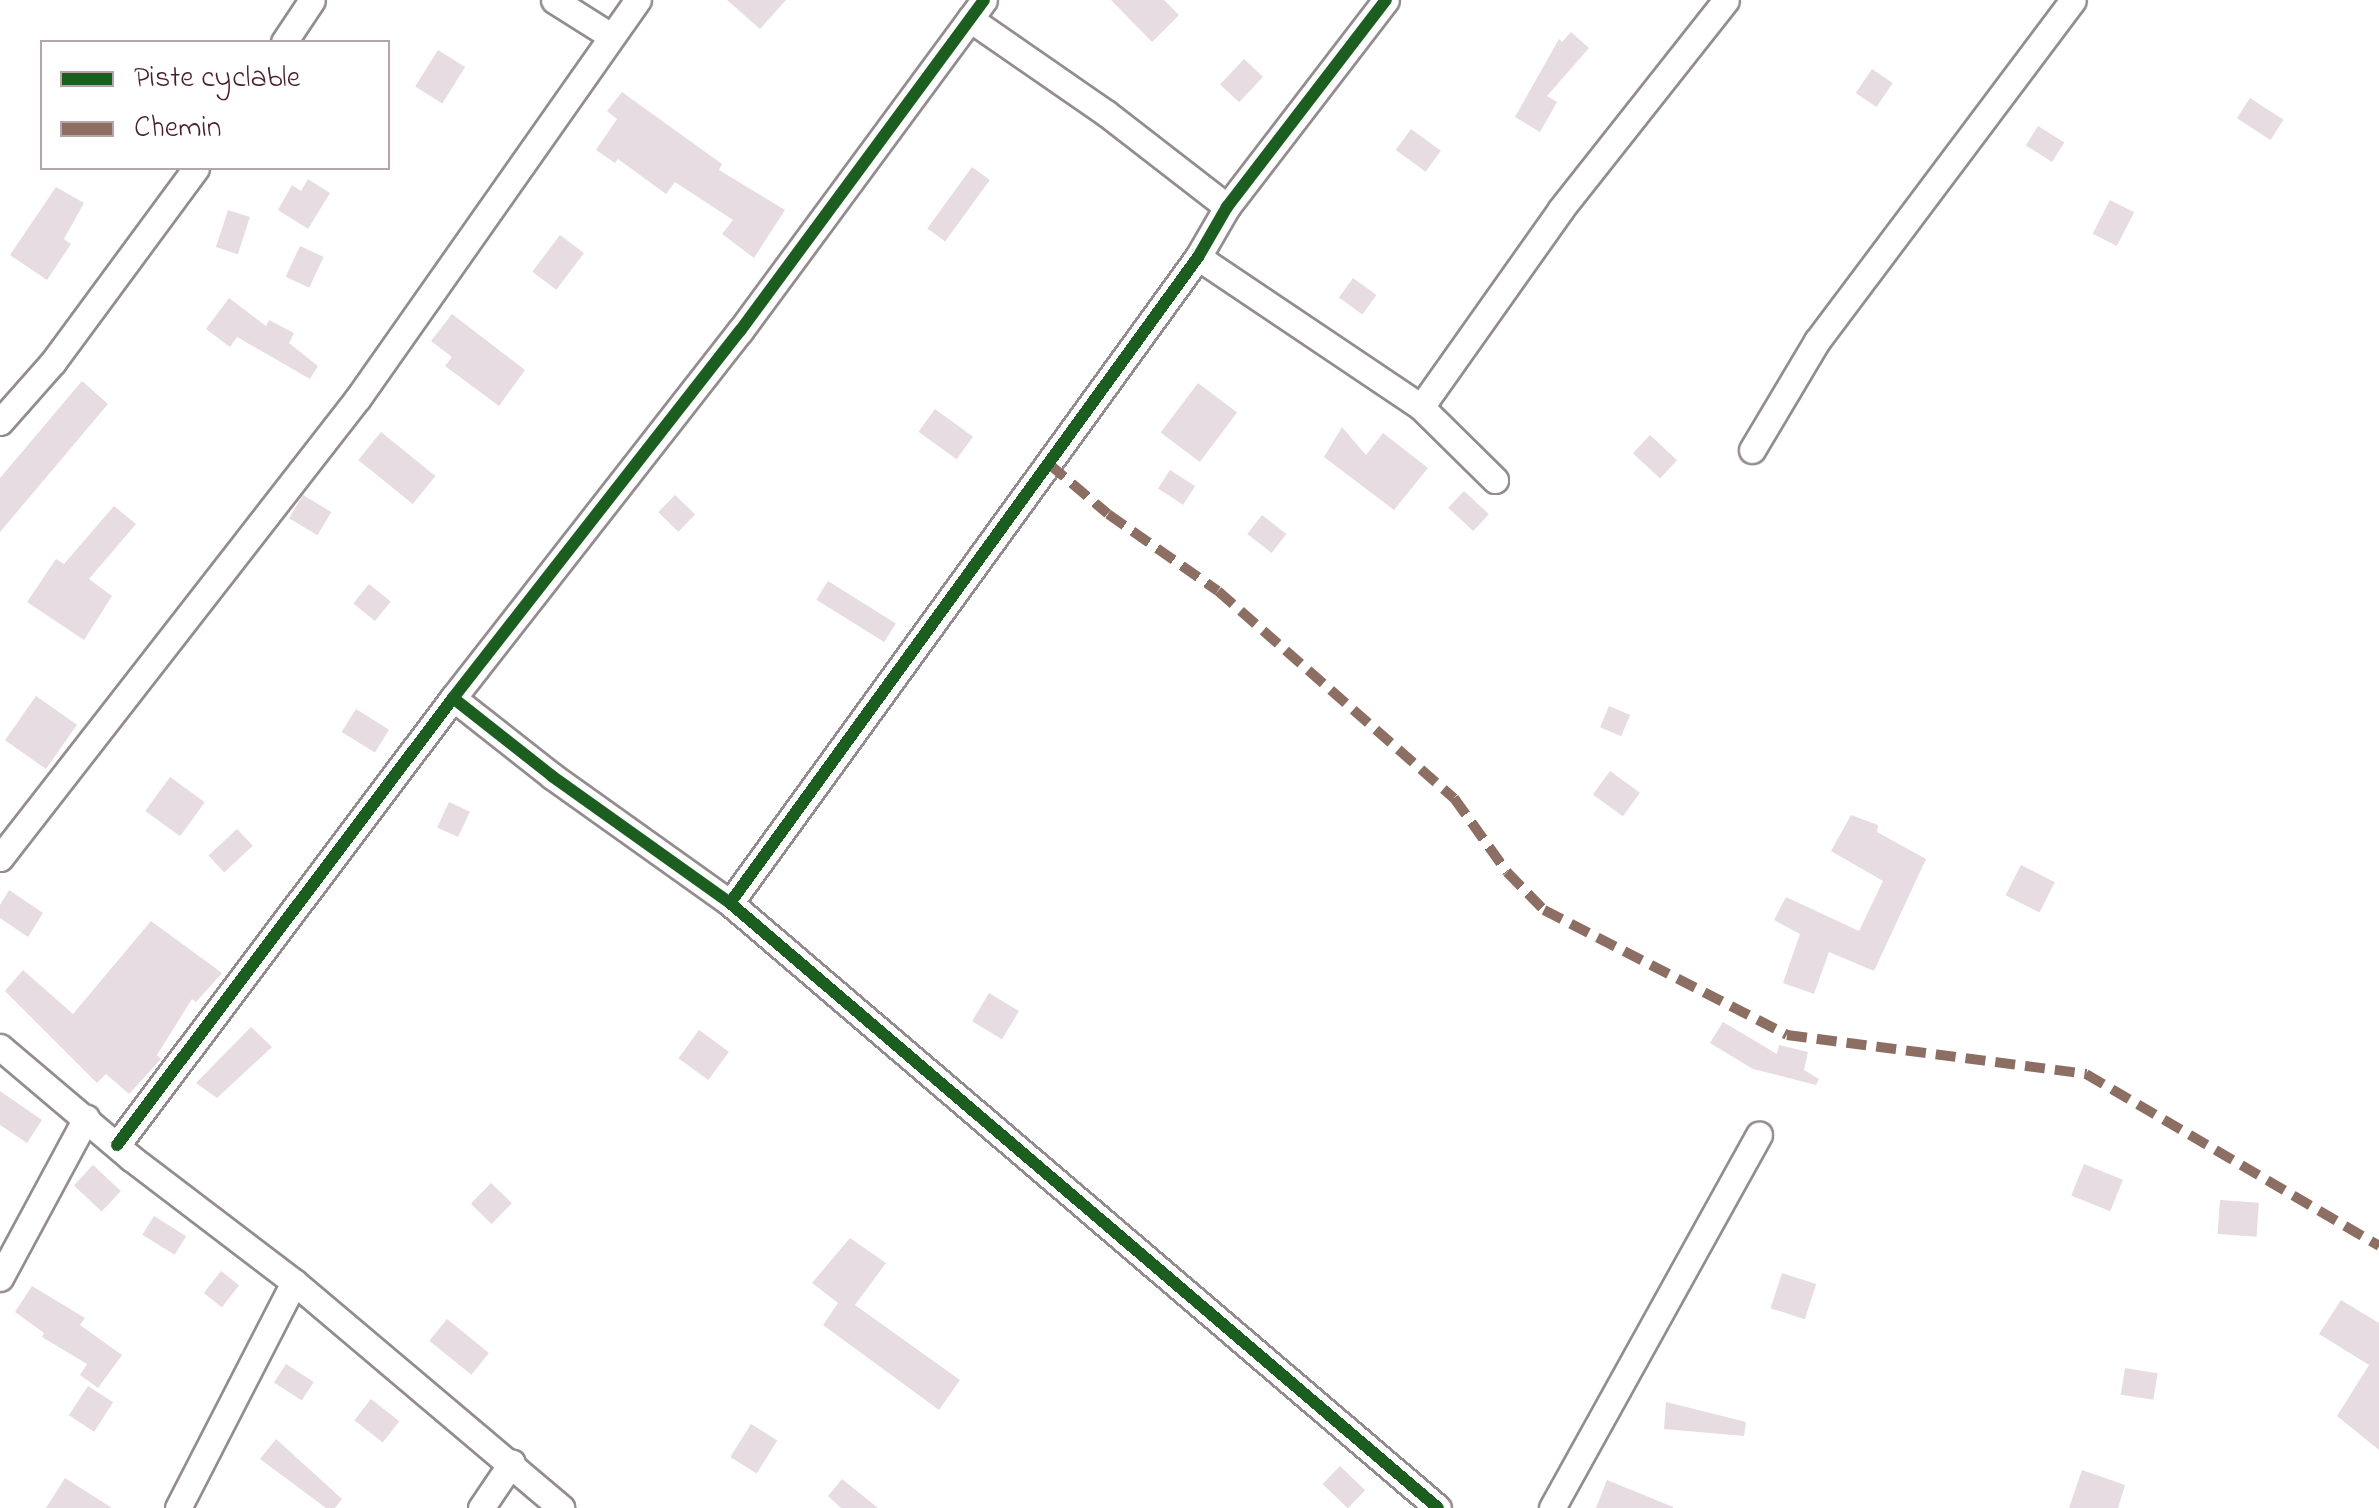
<!DOCTYPE html>
<style>
body{margin:0}
#map{position:relative;width:2379px;height:1508px;overflow:hidden;background:#fff;font-family:"Indie Flower",sans-serif}
div>[style]{position:absolute}
.building>*{inset:0;background:#e6dce1;transform-origin:0 0}
.roads{filter:drop-shadow(2px 0 #948c8e) drop-shadow(-2px 0 #948c8e) drop-shadow(0 2px #948c8e) drop-shadow(0 -2px #948c8e)}
.street>*{height:25px;margin:-12.5px;padding:0 12.5px;transform-origin:12.5px;border-radius:12.5px;background:#fff}
.quiet>*{height:10px;margin-top:-5px;transform-origin:0;background:repeating-linear-gradient(90deg,#8d6e63 0 20px,transparent 0 30px)}
.cycleway>*{height:12px;margin:-6px;padding:0 6px;transform-origin:6px;border-radius:6px;background:#1b5e20}
span{translate:-50% -50%;white-space:nowrap;text-align:center;line-height:1.15;-webkit-text-stroke:10px #fff;paint-order:stroke}
.legend{position:absolute;left:40px;top:40px;width:350px;height:130px;box-sizing:border-box;background:#fff;border:2px solid #b7a5aa;margin:0;padding:12px 18px;list-style:none;font-size:30px;color:#4a1f2b}
.legend li{display:flex;align-items:center;gap:20px;height:50px}
.legend b{width:50px;border:2px solid #b7a5aa}
</style>
<div id="map">
<div class="building">
<div style="clip-path:polygon(727px 0,786px 0,760px 29px)"></div>
<div style="clip-path:polygon(1111px 0,1164px 0,1179px 15px,1152px 42px)"></div>
<div style="clip-path:polygon(1571px 32px,1589px 48px,1547px 96px,1557px 102px,1540px 132px,1515px 117px,1559px 39px,1562px 42px)"></div>
<div style="left:438px;top:50px;width:32px;height:43px;rotate:32deg"></div>
<div style="left:1244px;top:59px;width:26px;height:35px;rotate:43deg"></div>
<div style="left:1872px;top:69px;width:25px;height:29px;rotate:34deg"></div>
<div style="clip-path:polygon(622px 92px,722px 164px,719px 170px,785px 210px,754px 258px,722px 234px,733px 220px,675px 182px,666px 194px,618px 159px,615px 163px,596px 150px,617px 119px,607px 111px)"></div>
<div style="left:2250px;top:98px;width:40px;height:24px;rotate:33deg"></div>
<div style="left:2038px;top:126px;width:31px;height:23px;rotate:32deg"></div>
<div style="left:1411px;top:129px;width:37px;height:26px;rotate:36deg"></div>
<div style="left:972px;top:167px;width:22px;height:76px;rotate:36deg"></div>
<div style="clip-path:polygon(308px 179px,330px 193px,308px 229px,278px 210px,292px 185px,301px 191px)"></div>
<div style="clip-path:polygon(56px 187px,84px 203px,64px 239px,71px 244px,47px 280px,10px 255px)"></div>
<div style="left:2110px;top:200px;width:27px;height:38px;rotate:27deg"></div>
<div style="left:228px;top:210px;width:23px;height:39px;rotate:18deg"></div>
<div style="left:560px;top:235px;width:30px;height:46px;rotate:37deg"></div>
<div style="left:300px;top:246px;width:26px;height:34px;rotate:25deg"></div>
<div style="left:1353px;top:278px;width:29px;height:24px;rotate:36deg"></div>
<div style="clip-path:polygon(229px 298px,266px 326px,269px 320px,294px 333px,289px 343px,318px 366px,310px 379px,237px 337px,230px 347px,206px 329px)"></div>
<div style="clip-path:polygon(452px 314px,525px 370px,499px 406px,445px 366px,452px 357px,431px 341px)"></div>
<div style="clip-path:polygon(82px 381px,108px 404px,0 532px,0 478px)"></div>
<div style="left:1198px;top:383px;width:49px;height:62px;rotate:37deg"></div>
<div style="left:935px;top:409px;width:47px;height:28px;rotate:36deg"></div>
<div style="clip-path:polygon(1342px 427px,1366px 455px,1383px 433px,1428px 468px,1394px 510px,1324px 457px)"></div>
<div style="left:381px;top:432px;width:70px;height:36px;rotate:39deg"></div>
<div style="left:1650px;top:435px;width:37px;height:25px;rotate:43deg"></div>
<div style="left:1170px;top:470px;width:30px;height:22px;rotate:33deg"></div>
<div style="left:1464px;top:491px;width:34px;height:23px;rotate:43deg"></div>
<div style="left:303px;top:495px;width:33px;height:27px;rotate:31deg"></div>
<div style="left:675px;top:495px;width:28px;height:24px;rotate:44deg"></div>
<div style="clip-path:polygon(114px 506px,136px 524px,89px 579px,112px 596px,84px 640px,27px 602px,56px 559px,64px 564px)"></div>
<div style="left:1262px;top:515px;width:31px;height:24px;rotate:38deg"></div>
<div style="left:828px;top:581px;width:80px;height:22px;rotate:32deg"></div>
<div style="left:369px;top:584px;width:28px;height:25px;rotate:39deg"></div>
<div style="left:36px;top:696px;width:50px;height:54px;rotate:35deg"></div>
<div style="left:1609px;top:706px;width:23px;height:23px;rotate:23deg"></div>
<div style="left:356px;top:709px;width:39px;height:27px;rotate:32deg"></div>
<div style="left:1610px;top:771px;width:37px;height:29px;rotate:36deg"></div>
<div style="left:170px;top:777px;width:43px;height:42px;rotate:36deg"></div>
<div style="left:449px;top:802px;width:23px;height:28px;rotate:25deg"></div>
<div style="clip-path:polygon(1851px 815px,1878px 825px,1877px 832px,1926px 859px,1874px 971px,1829px 952px,1814px 994px,1783px 983px,1800px 934px,1774px 920px,1786px 897px,1859px 931px,1883px 881px,1831px 851px)"></div>
<div style="left:237px;top:829px;width:23px;height:39px;rotate:47deg"></div>
<div style="left:2021px;top:865px;width:38px;height:34px;rotate:27deg"></div>
<div style="clip-path:polygon(9px 890px,43px 913px,28px 937px,0 918px,0 905px)"></div>
<div style="clip-path:polygon(151px 921px,222px 973px,196px 1002px,192px 999px,157px 1055px,161px 1059px,129px 1094px,106px 1074px,97px 1083px,5px 991px,23px 970px,73px 1014px)"></div>
<div style="left:989px;top:993px;width:35px;height:33px;rotate:31deg"></div>
<div style="clip-path:polygon(1723px 1022px,1777px 1054px,1779px 1045px,1808px 1052px,1804px 1070px,1819px 1079px,1816px 1085px,1753px 1069px,1710px 1043px)"></div>
<div style="clip-path:polygon(251px 1027px,272px 1047px,217px 1098px,196px 1083px)"></div>
<div style="left:699px;top:1030px;width:37px;height:35px;rotate:36deg"></div>
<div style="clip-path:polygon(0 1091px,42px 1120px,27px 1143px,0 1125px)"></div>
<div style="left:2084px;top:1164px;width:42px;height:34px;rotate:22deg"></div>
<div style="left:93px;top:1165px;width:38px;height:28px;rotate:43deg"></div>
<div style="left:491px;top:1183px;width:29px;height:29px;rotate:44deg"></div>
<div style="left:2220px;top:1200px;width:39px;height:34px;rotate:4deg"></div>
<div style="left:154px;top:1216px;width:38px;height:22px;rotate:32deg"></div>
<div style="clip-path:polygon(850px 1238px,886px 1263px,855px 1305px,960px 1380px,939px 1410px,823px 1325px,838px 1303px,812px 1283px)"></div>
<div style="left:221px;top:1271px;width:23px;height:28px;rotate:38deg"></div>
<div style="left:1782px;top:1273px;width:36px;height:37px;rotate:18deg"></div>
<div style="clip-path:polygon(32px 1286px,85px 1318px,80px 1325px,122px 1355px,98px 1388px,80px 1375px,87px 1364px,42px 1337px,44px 1333px,15px 1312px)"></div>
<div style="clip-path:polygon(2341px 1300px,2379px 1323px,2379px 1450px,2337px 1416px,2369px 1365px,2319px 1334px)"></div>
<div style="left:447px;top:1319px;width:54px;height:28px;rotate:39deg"></div>
<div style="left:286px;top:1364px;width:33px;height:22px;rotate:33deg"></div>
<div style="left:2125px;top:1368px;width:33px;height:27px;rotate:9deg"></div>
<div style="left:88px;top:1386px;width:30px;height:35px;rotate:33deg"></div>
<div style="left:371px;top:1399px;width:36px;height:27px;rotate:38deg"></div>
<div style="clip-path:polygon(1666px 1402px,1746px 1422px,1744px 1436px,1664px 1429px)"></div>
<div style="left:751px;top:1424px;width:31px;height:39px;rotate:32deg"></div>
<div style="clip-path:polygon(276px 1439px,342px 1499px,335px 1508px,326px 1508px,260px 1459px)"></div>
<div style="left:1340px;top:1466px;width:35px;height:25px;rotate:44deg"></div>
<div style="clip-path:polygon(2082px 1470px,2125px 1485px,2118px 1508px,2069px 1508px)"></div>
<div style="clip-path:polygon(65px 1478px,112px 1508px,46px 1508px)"></div>
<div style="clip-path:polygon(842px 1479px,878px 1508px,841px 1508px,828px 1496px)"></div>
<div style="clip-path:polygon(1607px 1480px,1673px 1507px,1673px 1508px,1596px 1508px)"></div>
</div>
<div class="roads">
<div class="street">
<div style="left:554px;top:0;width:67px;rotate:32.3deg"></div>
<div style="left:970px;top:19px;width:165px;rotate:34.7deg"></div>
<div style="left:1106px;top:113px;width:153px;rotate:37.8deg"></div>
<div style="left:284px;top:42px;width:50px;rotate:-56.3deg"></div>
<div style="left:1198px;top:257px;width:269px;rotate:33.9deg"></div>
<div style="left:1421px;top:407px;width:104px;rotate:44.6deg"></div>
<div style="left:1421px;top:407px;width:242px;rotate:-54.7deg"></div>
<div style="left:1561px;top:209px;width:266px;rotate:-51.7deg"></div>
<div style="left:0;top:422px;width:80px;rotate:-48.5deg"></div>
<div style="left:53px;top:362px;width:241px;rotate:-53.6deg"></div>
<div style="left:1752px;top:450px;width:127px;rotate:-59.2deg"></div>
<div style="left:1817px;top:341px;width:426px;rotate:-53.1deg"></div>
<div style="left:453px;top:698px;width:126px;rotate:38.2deg"></div>
<div style="left:552px;top:776px;width:219px;rotate:35.5deg"></div>
<div style="left:730px;top:903px;width:931px;rotate:40.51deg"></div>
<div style="left:0;top:858px;width:583px;rotate:-52.11deg"></div>
<div style="left:358px;top:398px;width:487px;rotate:-54.9deg"></div>
<div style="left:730px;top:903px;width:798px;rotate:-54.08deg"></div>
<div style="left:1198px;top:257px;width:58px;rotate:-59.9deg"></div>
<div style="left:1227px;top:207px;width:261px;rotate:-52.5deg"></div>
<div style="left:0;top:1047px;width:172px;rotate:40.3deg"></div>
<div style="left:131px;top:1158px;width:205px;rotate:37.3deg"></div>
<div style="left:294px;top:1282px;width:350px;rotate:40.2deg"></div>
<div style="left:117px;top:1145px;width:559px;rotate:-53.07deg"></div>
<div style="left:453px;top:698px;width:466px;rotate:-52deg"></div>
<div style="left:740px;top:331px;width:411px;rotate:-53.6deg"></div>
<div style="left:0;top:1278px;width:182px;rotate:-61.7deg"></div>
<div style="left:178px;top:1508px;width:254px;rotate:-62.8deg"></div>
<div style="left:481px;top:1508px;width:55px;rotate:-56deg"></div>
<div style="left:1552px;top:1508px;width:427px;rotate:-61deg"></div>
</div>
</div>
<div class="quiet">
<div style="left:1049px;top:464px;width:77px;rotate:40.3deg"></div>
<div style="left:1108px;top:514px;width:134px;rotate:35deg"></div>
<div style="left:1218px;top:591px;width:314px;rotate:41.3deg"></div>
<div style="left:1454px;top:798px;width:91px;rotate:54.4deg"></div>
<div style="left:1507px;top:872px;width:53px;rotate:45.8deg"></div>
<div style="left:1544px;top:910px;width:273px;rotate:27.2deg"></div>
<div style="left:1787px;top:1035px;width:302px;rotate:7.4deg"></div>
<div style="left:2086px;top:1074px;width:340px;rotate:30.4deg"></div>
</div>
<div class="cycleway">
<div style="left:453px;top:698px;width:126px;rotate:38.2deg"></div>
<div style="left:552px;top:776px;width:219px;rotate:35.5deg"></div>
<div style="left:730px;top:903px;width:931px;rotate:40.51deg"></div>
<div style="left:730px;top:903px;width:798px;rotate:-54.08deg"></div>
<div style="left:1198px;top:257px;width:58px;rotate:-59.9deg"></div>
<div style="left:1227px;top:207px;width:261px;rotate:-52.5deg"></div>
<div style="left:117px;top:1145px;width:559px;rotate:-53.07deg"></div>
<div style="left:453px;top:698px;width:466px;rotate:-52deg"></div>
<div style="left:740px;top:331px;width:411px;rotate:-53.6deg"></div>
</div>
<ul class="legend">
<li><b style="height:12px;background:#1b5e20"></b>Piste cyclable</li>
<li><b style="height:12px;background:#8d6e63"></b>Chemin</li>
</ul>
</div>
